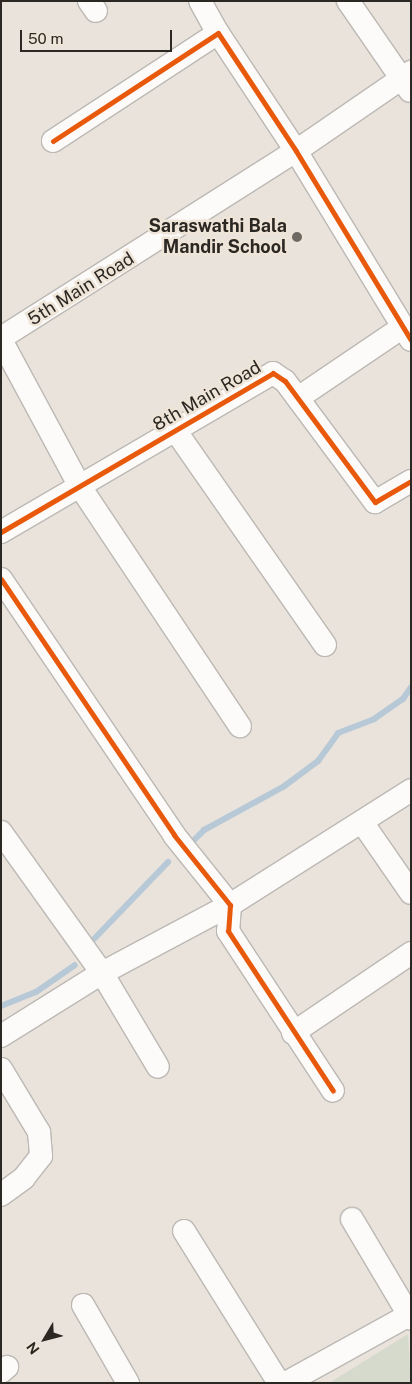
<!DOCTYPE html>
<style>
body{margin:0}
#map{position:relative;width:412px;height:1384px;overflow:hidden;background:#e9e3dc;font-family:"Public Sans",sans-serif}
div>[style]{position:absolute}
.green>*{inset:0;background:#d6dacc}
.stream>*{height:6px;margin:-3px;padding:0 3px;transform-origin:3px;border-radius:3px;background:#b7c8d6}
.roads{filter:drop-shadow(1px 0 #bcb8b3) drop-shadow(-1px 0 #bcb8b3) drop-shadow(0 1px #bcb8b3) drop-shadow(0 -1px #bcb8b3)}
.minor>*{height:22px;margin:-11px;padding:0 11px;transform-origin:11px;border-radius:11px;background:#fcfbfa}
.cycleway>*{height:5px;margin:-2.5px;padding:0 2.5px;transform-origin:2.5px;border-radius:2.5px;background:#e8590c}
.dots>*{width:14px;height:14px;translate:-50% -50%;box-sizing:border-box;border:2px solid #eee4d7;border-radius:50%}
span{translate:-50% -50%;white-space:nowrap;text-align:center;line-height:1.15;-webkit-text-stroke:5px #eee4d7;paint-order:stroke}
.poi-label{font-size:18px;color:#2b2722;font-weight:700}
.right{translate:-100% -50%;text-align:right}
.street-label{font-size:18px;color:#2b2722}
.frame{position:absolute;inset:0;border:2px solid #2b2722;pointer-events:none}
.north{position:absolute;left:20px;top:1314px;width:50px;height:50px;-webkit-text-stroke:4px #eee4d7;paint-order:stroke;rotate:233deg;font-size:14px;font-weight:700;line-height:20px;text-align:center;color:#2b2722}
.north::after{content:'';display:block;margin:auto;width:18px;height:22px;background:#2b2722;clip-path:polygon(50% 0,100% 100%,50% 72%,0 100%)}
.scale{position:absolute;left:20px;top:30px;width:152px;height:22px;box-sizing:border-box;border:2px solid #2b2722;border-top:0;padding-left:6px;font-size:15px;line-height:18px;white-space:nowrap;color:#2b2722;-webkit-text-stroke:4px #eee4d7;paint-order:stroke}
</style>
<div id="map">
<div class="green">
<div style="clip-path:polygon(408px 1334px,411px 1383px,329px 1383px)"></div>
</div>
<div class="stream">
<div style="left:191px;top:843px;width:18px;rotate:-45deg"></div>
<div style="left:204px;top:830px;width:90px;rotate:-28.6deg"></div>
<div style="left:283px;top:787px;width:44px;rotate:-36.6deg"></div>
<div style="left:318px;top:761px;width:34px;rotate:-54deg"></div>
<div style="left:338px;top:733px;width:39px;rotate:-21deg"></div>
<div style="left:374px;top:719px;width:35px;rotate:-35deg"></div>
<div style="left:403px;top:699px;width:14px;rotate:-56deg"></div>
<div style="left:94px;top:939px;width:107px;rotate:-46.1deg"></div>
<div style="left:1px;top:1006px;width:38px;rotate:-22deg"></div>
<div style="left:36px;top:992px;width:47px;rotate:-34.7deg"></div>
</div>
<div class="roads">
<div class="minor">
<div style="left:89px;top:1px;width:12px;rotate:55deg"></div>
<div style="left:200px;top:1px;width:37px;rotate:61deg"></div>
<div style="left:348px;top:1px;width:109px;rotate:55.4deg"></div>
<div style="left:53px;top:141px;width:197px;rotate:-33.2deg"></div>
<div style="left:218px;top:33px;width:141px;rotate:56.5deg"></div>
<div style="left:296px;top:151px;width:221px;rotate:58.7deg"></div>
<div style="left:1px;top:338px;width:349px;rotate:-32.4deg"></div>
<div style="left:296px;top:151px;width:140px;rotate:-34.5deg"></div>
<div style="left:1px;top:340px;width:165px;rotate:61.7deg"></div>
<div style="left:79px;top:485px;width:290px;rotate:56.3deg"></div>
<div style="left:298px;top:398px;width:127px;rotate:-34.1deg"></div>
<div style="left:175px;top:430px;width:262px;rotate:55.1deg"></div>
<div style="left:1px;top:532px;width:315px;rotate:-30.3deg"></div>
<div style="left:273px;top:373px;width:14px;rotate:34deg"></div>
<div style="left:285px;top:381px;width:151px;rotate:53.4deg"></div>
<div style="left:375px;top:502px;width:42px;rotate:-30.3deg"></div>
<div style="left:1px;top:579px;width:309px;rotate:55.9deg"></div>
<div style="left:174px;top:835px;width:90px;rotate:51.3deg"></div>
<div style="left:230px;top:905px;width:26px;rotate:94deg"></div>
<div style="left:228px;top:931px;width:191px;rotate:56.7deg"></div>
<div style="left:362px;top:822px;width:86px;rotate:55.4deg"></div>
<div style="left:1px;top:832px;width:173px;rotate:54.4deg"></div>
<div style="left:102px;top:973px;width:109px;rotate:59.2deg"></div>
<div style="left:293px;top:1033px;width:143px;rotate:-34.1deg"></div>
<div style="left:1px;top:1036px;width:119px;rotate:-32deg"></div>
<div style="left:102px;top:973px;width:145px;rotate:-28deg"></div>
<div style="left:230px;top:905px;width:214px;rotate:-32.4deg"></div>
<div style="left:1px;top:1069px;width:74px;rotate:58.9deg"></div>
<div style="left:39px;top:1132px;width:24px;rotate:85deg"></div>
<div style="left:41px;top:1156px;width:28px;rotate:128deg"></div>
<div style="left:24px;top:1178px;width:29px;rotate:144deg"></div>
<div style="left:352px;top:1219px;width:112px;rotate:59.3deg"></div>
<div style="left:184px;top:1231px;width:179px;rotate:58deg"></div>
<div style="left:83px;top:1305px;width:90px;rotate:60deg"></div>
<div style="left:1px;top:1372px;width:8px;rotate:-40deg"></div>
<div style="left:286px;top:1383px;width:141px;rotate:-28.9deg"></div>
<div style="left:409px;top:1315px;width:4px;rotate:63deg"></div>
</div>
</div>
<div class="cycleway">
<div style="left:53px;top:141px;width:197px;rotate:-33.2deg"></div>
<div style="left:218px;top:33px;width:141px;rotate:56.5deg"></div>
<div style="left:296px;top:151px;width:221px;rotate:58.7deg"></div>
<div style="left:1px;top:532px;width:315px;rotate:-30.3deg"></div>
<div style="left:273px;top:373px;width:14px;rotate:34deg"></div>
<div style="left:285px;top:381px;width:151px;rotate:53.4deg"></div>
<div style="left:375px;top:502px;width:42px;rotate:-30.3deg"></div>
<div style="left:1px;top:579px;width:309px;rotate:55.9deg"></div>
<div style="left:174px;top:835px;width:90px;rotate:51.3deg"></div>
<div style="left:230px;top:905px;width:26px;rotate:94deg"></div>
<div style="left:228px;top:931px;width:191px;rotate:56.7deg"></div>
</div>
<div class="dots">
<div style="left:297px;top:237px;background:#6e6963"></div>
</div>
<div class="poi-label">
<span class="right" style="left:287px;top:237px">Saraswathi Bala<br>Mandir School</span>
</div>
<div class="street-label">
<span style="left:81px;top:289px;rotate:-32deg">5th Main Road</span>
<span style="left:207px;top:396px;rotate:-30deg">8th Main Road</span>
</div>
<div class="frame"></div>
<div class="north">N</div>
<div class="scale">50 m</div>
</div>
